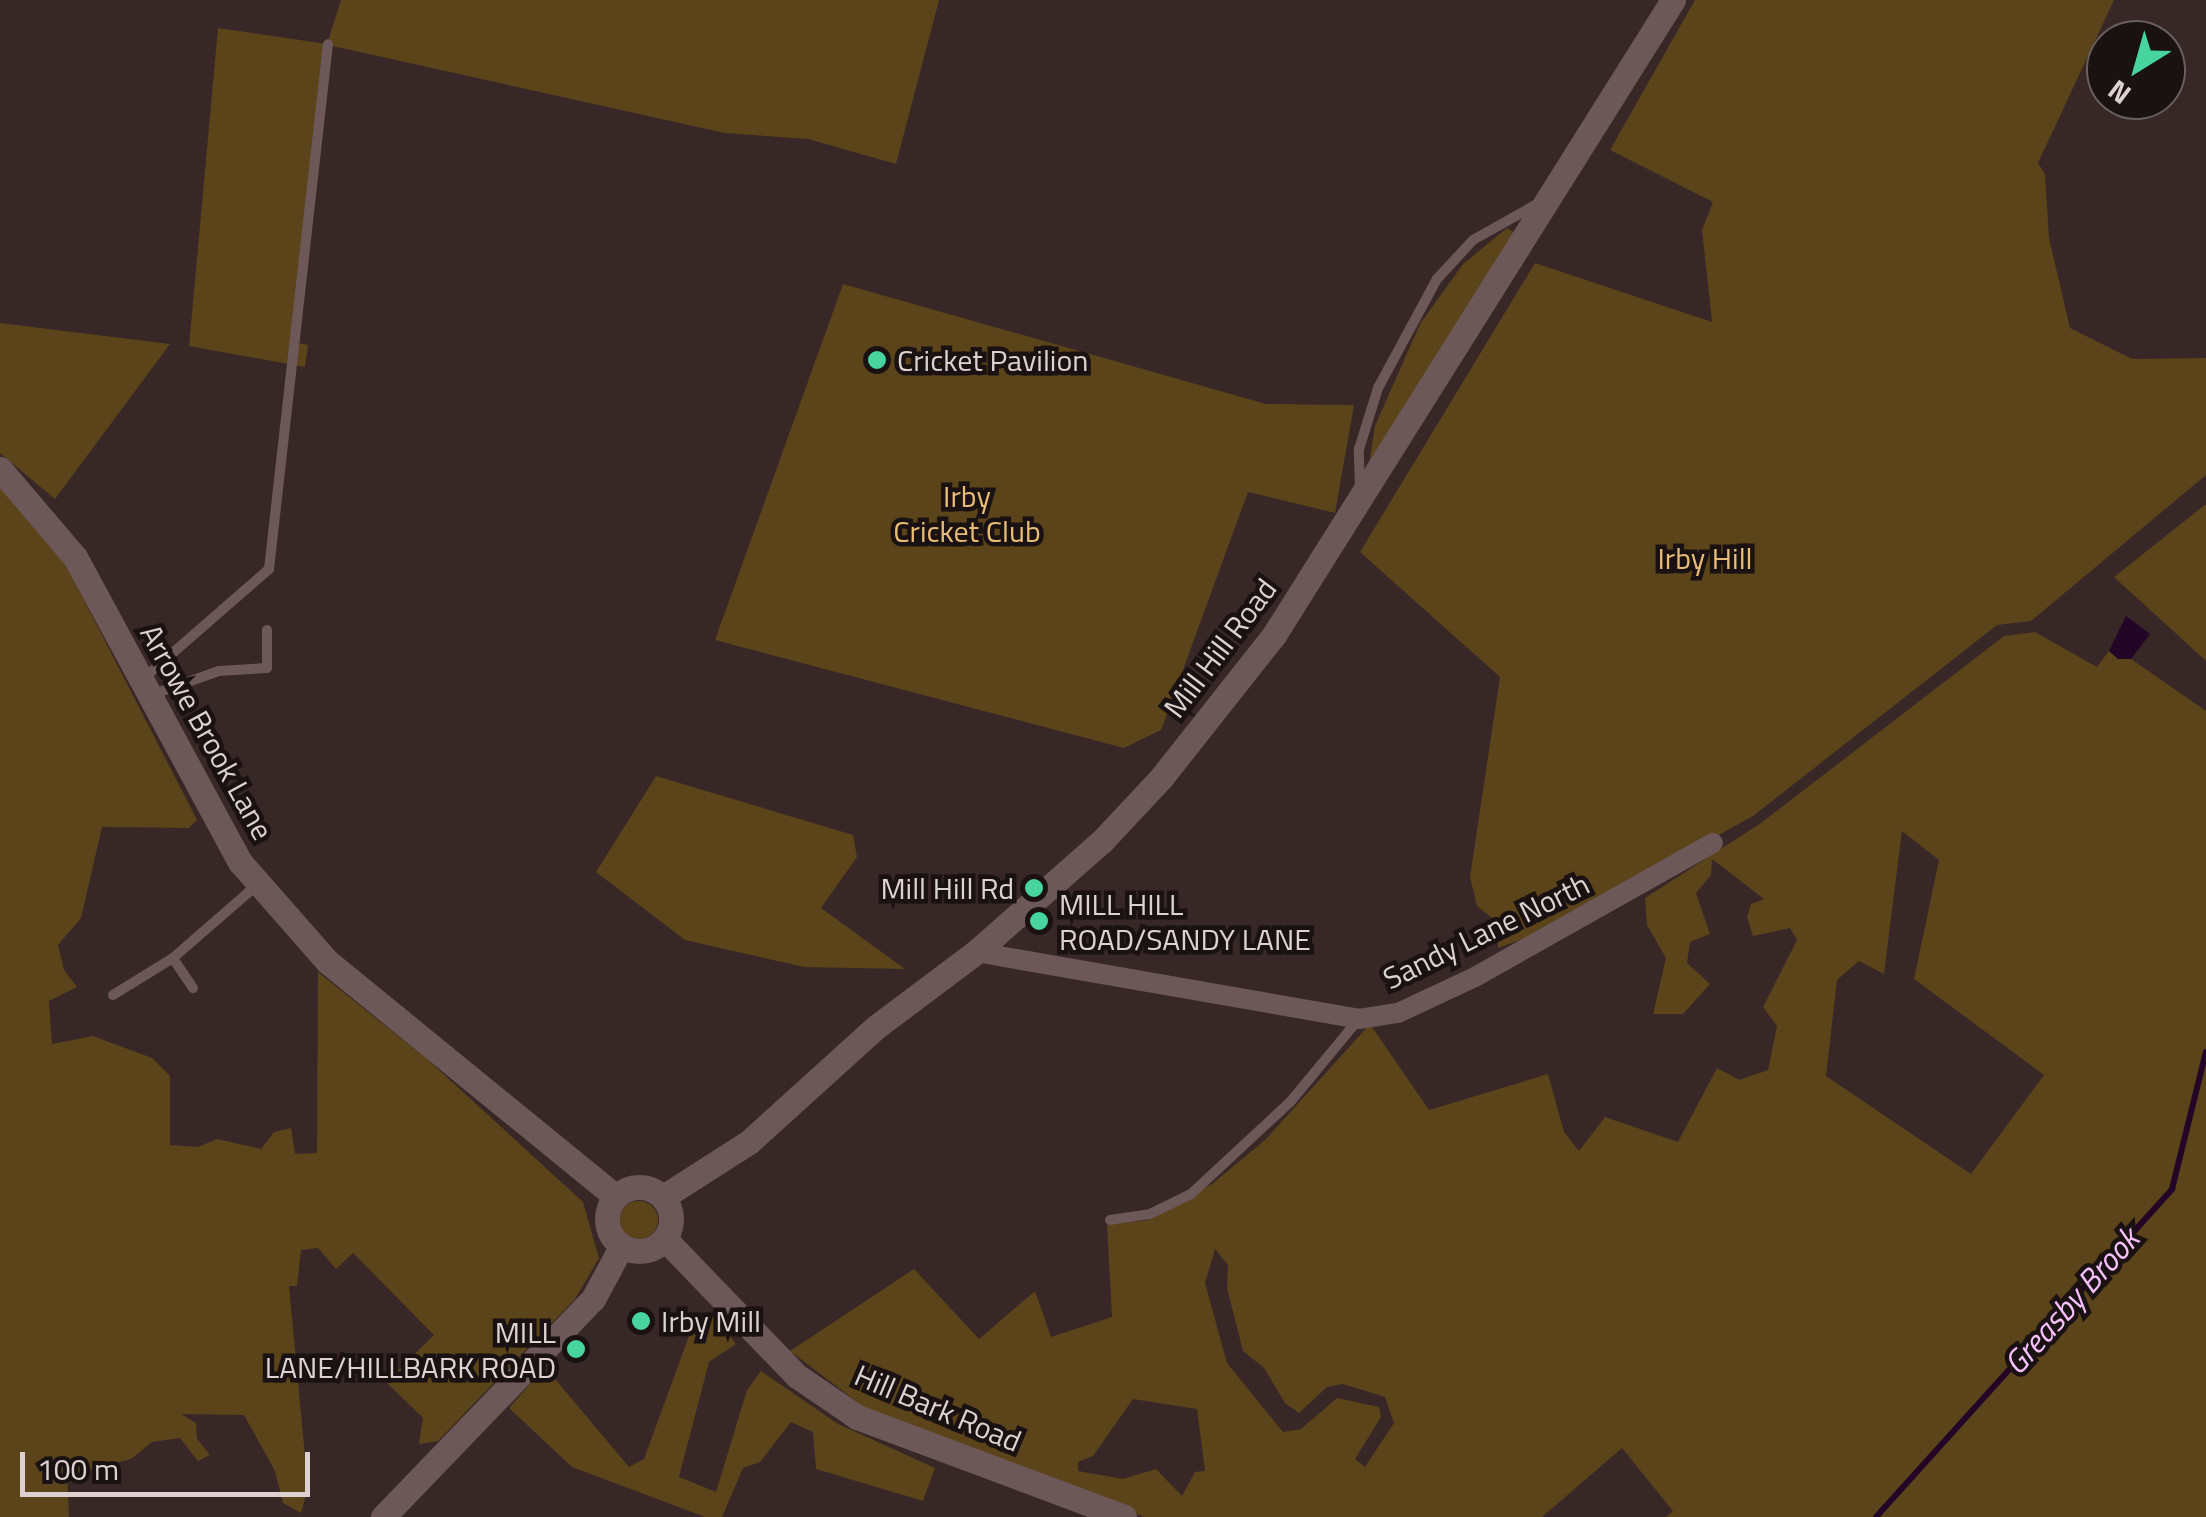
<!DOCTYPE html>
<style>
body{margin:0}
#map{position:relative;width:2206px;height:1517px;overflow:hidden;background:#382727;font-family:"Titillium Web",sans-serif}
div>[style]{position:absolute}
.green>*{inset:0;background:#5b431a}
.round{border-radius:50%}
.water>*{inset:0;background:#220527}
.stream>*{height:6px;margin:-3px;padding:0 3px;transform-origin:3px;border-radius:3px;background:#220527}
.service>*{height:10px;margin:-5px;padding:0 5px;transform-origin:5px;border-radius:5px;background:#6c5858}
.minor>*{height:20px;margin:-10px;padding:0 10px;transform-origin:10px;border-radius:10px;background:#6c5858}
.tertiary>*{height:25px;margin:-12.5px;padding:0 12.5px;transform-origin:12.5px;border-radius:12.5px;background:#6c5858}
.tertiary>.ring{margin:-12.5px;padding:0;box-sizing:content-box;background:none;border:25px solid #6c5858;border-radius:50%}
.dots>*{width:28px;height:28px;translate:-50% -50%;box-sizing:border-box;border:5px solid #1a1212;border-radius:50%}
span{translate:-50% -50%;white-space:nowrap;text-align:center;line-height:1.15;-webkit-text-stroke:9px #1a1212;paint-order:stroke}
.poi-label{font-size:30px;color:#ddd1d1}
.left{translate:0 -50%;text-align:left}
.right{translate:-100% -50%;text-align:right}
.park-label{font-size:30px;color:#eabd76}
.street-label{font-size:30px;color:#ddd1d1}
.water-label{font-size:32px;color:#f7c0fe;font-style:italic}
.north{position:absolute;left:2086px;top:20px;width:100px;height:100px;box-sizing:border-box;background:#1a1212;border:2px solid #685e5e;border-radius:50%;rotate:217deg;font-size:28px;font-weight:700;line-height:40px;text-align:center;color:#ddd1d1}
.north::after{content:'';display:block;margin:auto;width:35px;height:45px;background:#47d49e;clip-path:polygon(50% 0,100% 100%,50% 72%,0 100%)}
.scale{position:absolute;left:20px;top:1452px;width:290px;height:45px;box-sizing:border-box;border:5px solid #ddd1d1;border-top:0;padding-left:12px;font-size:30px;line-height:35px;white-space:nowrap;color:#ddd1d1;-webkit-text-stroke:8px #1a1212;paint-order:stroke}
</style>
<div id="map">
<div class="green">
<div style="clip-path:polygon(341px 0,939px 0,896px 164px,808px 139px,725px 133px,328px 45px,299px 343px,308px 345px,305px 367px,189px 346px,218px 28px,327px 44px)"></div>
<div style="clip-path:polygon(1695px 0,2114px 0,2038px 163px,2045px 174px,2049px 238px,2070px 328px,2132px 359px,2206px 358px,2206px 475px,2031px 621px,1997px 625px,1753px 816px,1547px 930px,1498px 948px,1498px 923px,1477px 906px,1470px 877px,1500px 677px,1360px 552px,1535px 263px,1712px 322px,1702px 230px,1713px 202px,1610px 150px)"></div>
<div style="clip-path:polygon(1507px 228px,1515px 233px,1369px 464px,1375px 426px,1420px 324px,1463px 264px)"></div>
<div style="clip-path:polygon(843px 284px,1266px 404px,1354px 405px,1335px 513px,1248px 492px,1161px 730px,1124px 748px,715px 640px)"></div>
<div style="clip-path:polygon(0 323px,170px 344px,55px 499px,0 453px)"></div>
<div style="clip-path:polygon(0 487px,65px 563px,197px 820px,189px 828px,102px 827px,81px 918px,58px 945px,64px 970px,77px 987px,49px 1001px,52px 1044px,93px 1036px,152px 1058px,170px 1076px,170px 1145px,198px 1147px,217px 1139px,261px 1149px,274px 1132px,291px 1128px,295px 1154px,317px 1153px,318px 972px,428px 1060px,583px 1202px,599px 1258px,575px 1299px,438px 1441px,419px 1444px,423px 1418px,386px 1382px,434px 1335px,353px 1253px,336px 1269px,318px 1248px,301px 1250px,297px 1286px,289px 1286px,308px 1488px,301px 1513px,283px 1503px,275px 1471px,244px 1415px,181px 1414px,196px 1423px,197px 1439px,210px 1455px,198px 1461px,180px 1438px,152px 1442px,131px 1459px,67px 1475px,69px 1517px,0 1517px)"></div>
<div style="clip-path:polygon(2206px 504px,2206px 661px,2114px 577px)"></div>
<div style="clip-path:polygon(evenodd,2035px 632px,2097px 667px,2109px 651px,2131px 659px,2206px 711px,2206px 1517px,1666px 1517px,1673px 1511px,1622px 1448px,1542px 1517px,1144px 1517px,877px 1417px,790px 1351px,914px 1269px,979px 1339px,1035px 1291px,1051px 1337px,1112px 1317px,1107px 1225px,1148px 1220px,1212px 1184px,1265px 1140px,1370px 1024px,1429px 1110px,1548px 1074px,1564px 1132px,1579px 1151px,1605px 1117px,1678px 1142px,1717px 1068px,1739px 1080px,1768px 1070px,1777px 1026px,1763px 1007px,1797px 940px,1790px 928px,1753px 936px,1747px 917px,1751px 904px,1764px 899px,1712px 859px,1711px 875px,1696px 893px,1710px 934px,1690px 942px,1687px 963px,1710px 984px,1683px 1014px,1653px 1014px,1666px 958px,1647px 925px,1645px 898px,1761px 823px,2004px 636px,2035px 632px,1902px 831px,1939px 860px,1914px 979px,2044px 1075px,1971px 1174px,1826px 1076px,1837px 980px,1859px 961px,1884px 974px,1902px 831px,2035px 632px,1215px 1249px,1228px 1265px,1227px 1288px,1243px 1351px,1264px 1368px,1285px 1403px,1299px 1413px,1327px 1387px,1343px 1384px,1385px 1397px,1394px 1423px,1365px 1467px,1355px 1459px,1381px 1417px,1379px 1407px,1337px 1398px,1301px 1429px,1283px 1432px,1227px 1363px,1205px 1283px,1215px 1249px,2035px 632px,1133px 1399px,1197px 1409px,1205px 1471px,1195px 1472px,1182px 1496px,1156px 1469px,1123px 1479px,1078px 1471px,1078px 1462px,1093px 1456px,1133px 1399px)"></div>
<div style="clip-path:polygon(656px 776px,853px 835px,857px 857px,821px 908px,905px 969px,804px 967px,685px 940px,596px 872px)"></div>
<div class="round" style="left:620px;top:1201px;width:38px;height:38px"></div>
<div style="clip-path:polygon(713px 1314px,736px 1344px,709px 1362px,679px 1477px,716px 1492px,747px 1390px,761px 1371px,838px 1424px,935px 1468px,923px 1501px,816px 1469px,813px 1432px,791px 1422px,760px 1462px,743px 1468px,722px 1517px,705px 1517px,572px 1467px,509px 1408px,545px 1367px,629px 1467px,644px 1459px,690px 1333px)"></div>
</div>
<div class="water">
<div style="clip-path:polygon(2126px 616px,2150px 634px,2131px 659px,2118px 659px,2109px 651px)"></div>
</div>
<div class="stream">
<div style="left:1876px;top:1517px;width:442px;rotate:-47.9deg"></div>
<div style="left:2172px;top:1189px;width:141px;rotate:-76.1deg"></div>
</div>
<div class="service">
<div style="left:1360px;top:487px;width:38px;rotate:-92deg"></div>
<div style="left:1359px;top:449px;width:64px;rotate:-72.7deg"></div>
<div style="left:1378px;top:388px;width:124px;rotate:-61.6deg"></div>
<div style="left:1437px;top:279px;width:53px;rotate:-47.3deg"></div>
<div style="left:1473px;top:240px;width:73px;rotate:-29.4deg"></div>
<div style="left:144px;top:678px;width:166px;rotate:-41.1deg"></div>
<div style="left:269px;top:569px;width:528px;rotate:-83.59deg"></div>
<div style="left:151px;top:695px;width:72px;rotate:-19.4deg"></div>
<div style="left:219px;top:671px;width:48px;rotate:-3.6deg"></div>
<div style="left:267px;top:668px;width:38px;rotate:-90deg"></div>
<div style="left:193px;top:988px;width:36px;rotate:-124deg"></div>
<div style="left:173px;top:958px;width:113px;rotate:-41deg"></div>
<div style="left:113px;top:995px;width:70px;rotate:-31.7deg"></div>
<div style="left:1110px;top:1220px;width:40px;rotate:-8.5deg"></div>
<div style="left:1150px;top:1214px;width:46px;rotate:-26deg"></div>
<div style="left:1191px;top:1194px;width:137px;rotate:-42.9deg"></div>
<div style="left:1291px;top:1101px;width:105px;rotate:-50.4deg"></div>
</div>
<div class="minor">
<div style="left:976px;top:952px;width:389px;rotate:9.9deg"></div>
<div style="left:1359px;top:1019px;width:39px;rotate:-9deg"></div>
<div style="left:1398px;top:1013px;width:85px;rotate:-25.1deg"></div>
<div style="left:1475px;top:977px;width:273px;rotate:-29.4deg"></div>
</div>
<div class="tertiary">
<div style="left:0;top:469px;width:116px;rotate:49.6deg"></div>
<div style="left:75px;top:557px;width:347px;rotate:61.6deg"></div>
<div style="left:240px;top:862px;width:133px;rotate:48.7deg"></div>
<div style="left:328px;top:962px;width:369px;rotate:39.2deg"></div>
<div class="ring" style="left:607px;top:1187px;width:39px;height:39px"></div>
<div style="left:663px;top:1197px;width:102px;rotate:-32.6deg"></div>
<div style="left:749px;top:1142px;width:171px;rotate:-42.2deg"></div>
<div style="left:876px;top:1027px;width:125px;rotate:-36.9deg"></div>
<div style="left:976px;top:952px;width:168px;rotate:-41.4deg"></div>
<div style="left:1102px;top:841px;width:86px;rotate:-46.9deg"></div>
<div style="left:1161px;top:778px;width:182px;rotate:-51.7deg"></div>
<div style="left:1274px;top:635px;width:750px;rotate:-57.86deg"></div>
<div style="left:665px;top:1239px;width:190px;rotate:46.1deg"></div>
<div style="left:797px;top:1376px;width:73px;rotate:34.3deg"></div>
<div style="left:857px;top:1417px;width:285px;rotate:20.5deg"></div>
<div style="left:383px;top:1517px;width:303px;rotate:-46.1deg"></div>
<div style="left:593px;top:1299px;width:59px;rotate:-61.7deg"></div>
</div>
<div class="dots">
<div style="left:877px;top:360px;background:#47d49e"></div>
<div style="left:1034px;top:888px;background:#47d49e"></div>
<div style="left:1039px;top:921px;background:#47d49e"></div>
<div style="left:641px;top:1321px;background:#47d49e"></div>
<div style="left:576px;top:1349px;background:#47d49e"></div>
</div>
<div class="poi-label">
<span class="left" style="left:897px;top:360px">Cricket Pavilion</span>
<span class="right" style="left:1014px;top:888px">Mill Hill Rd</span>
<span class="left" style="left:1059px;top:921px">MILL HILL<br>ROAD/SANDY LANE</span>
<span class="left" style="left:661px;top:1321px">Irby Mill</span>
<span class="right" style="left:556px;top:1349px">MILL<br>LANE/HILLBARK ROAD</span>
</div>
<div class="park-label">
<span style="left:967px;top:513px">Irby<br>Cricket Club</span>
<span style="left:1705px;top:558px">Irby Hill</span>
</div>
<div class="street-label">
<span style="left:1220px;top:648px;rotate:-53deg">Mill Hill Road</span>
<span style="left:207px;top:732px;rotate:61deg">Arrowe Brook Lane</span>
<span style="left:1486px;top:931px;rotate:-26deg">Sandy Lane North</span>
<span style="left:938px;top:1408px;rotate:23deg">Hill Bark Road</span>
</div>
<div class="water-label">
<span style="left:2071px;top:1301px;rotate:-48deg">Greasby Brook</span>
</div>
<div class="north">N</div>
<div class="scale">100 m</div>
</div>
